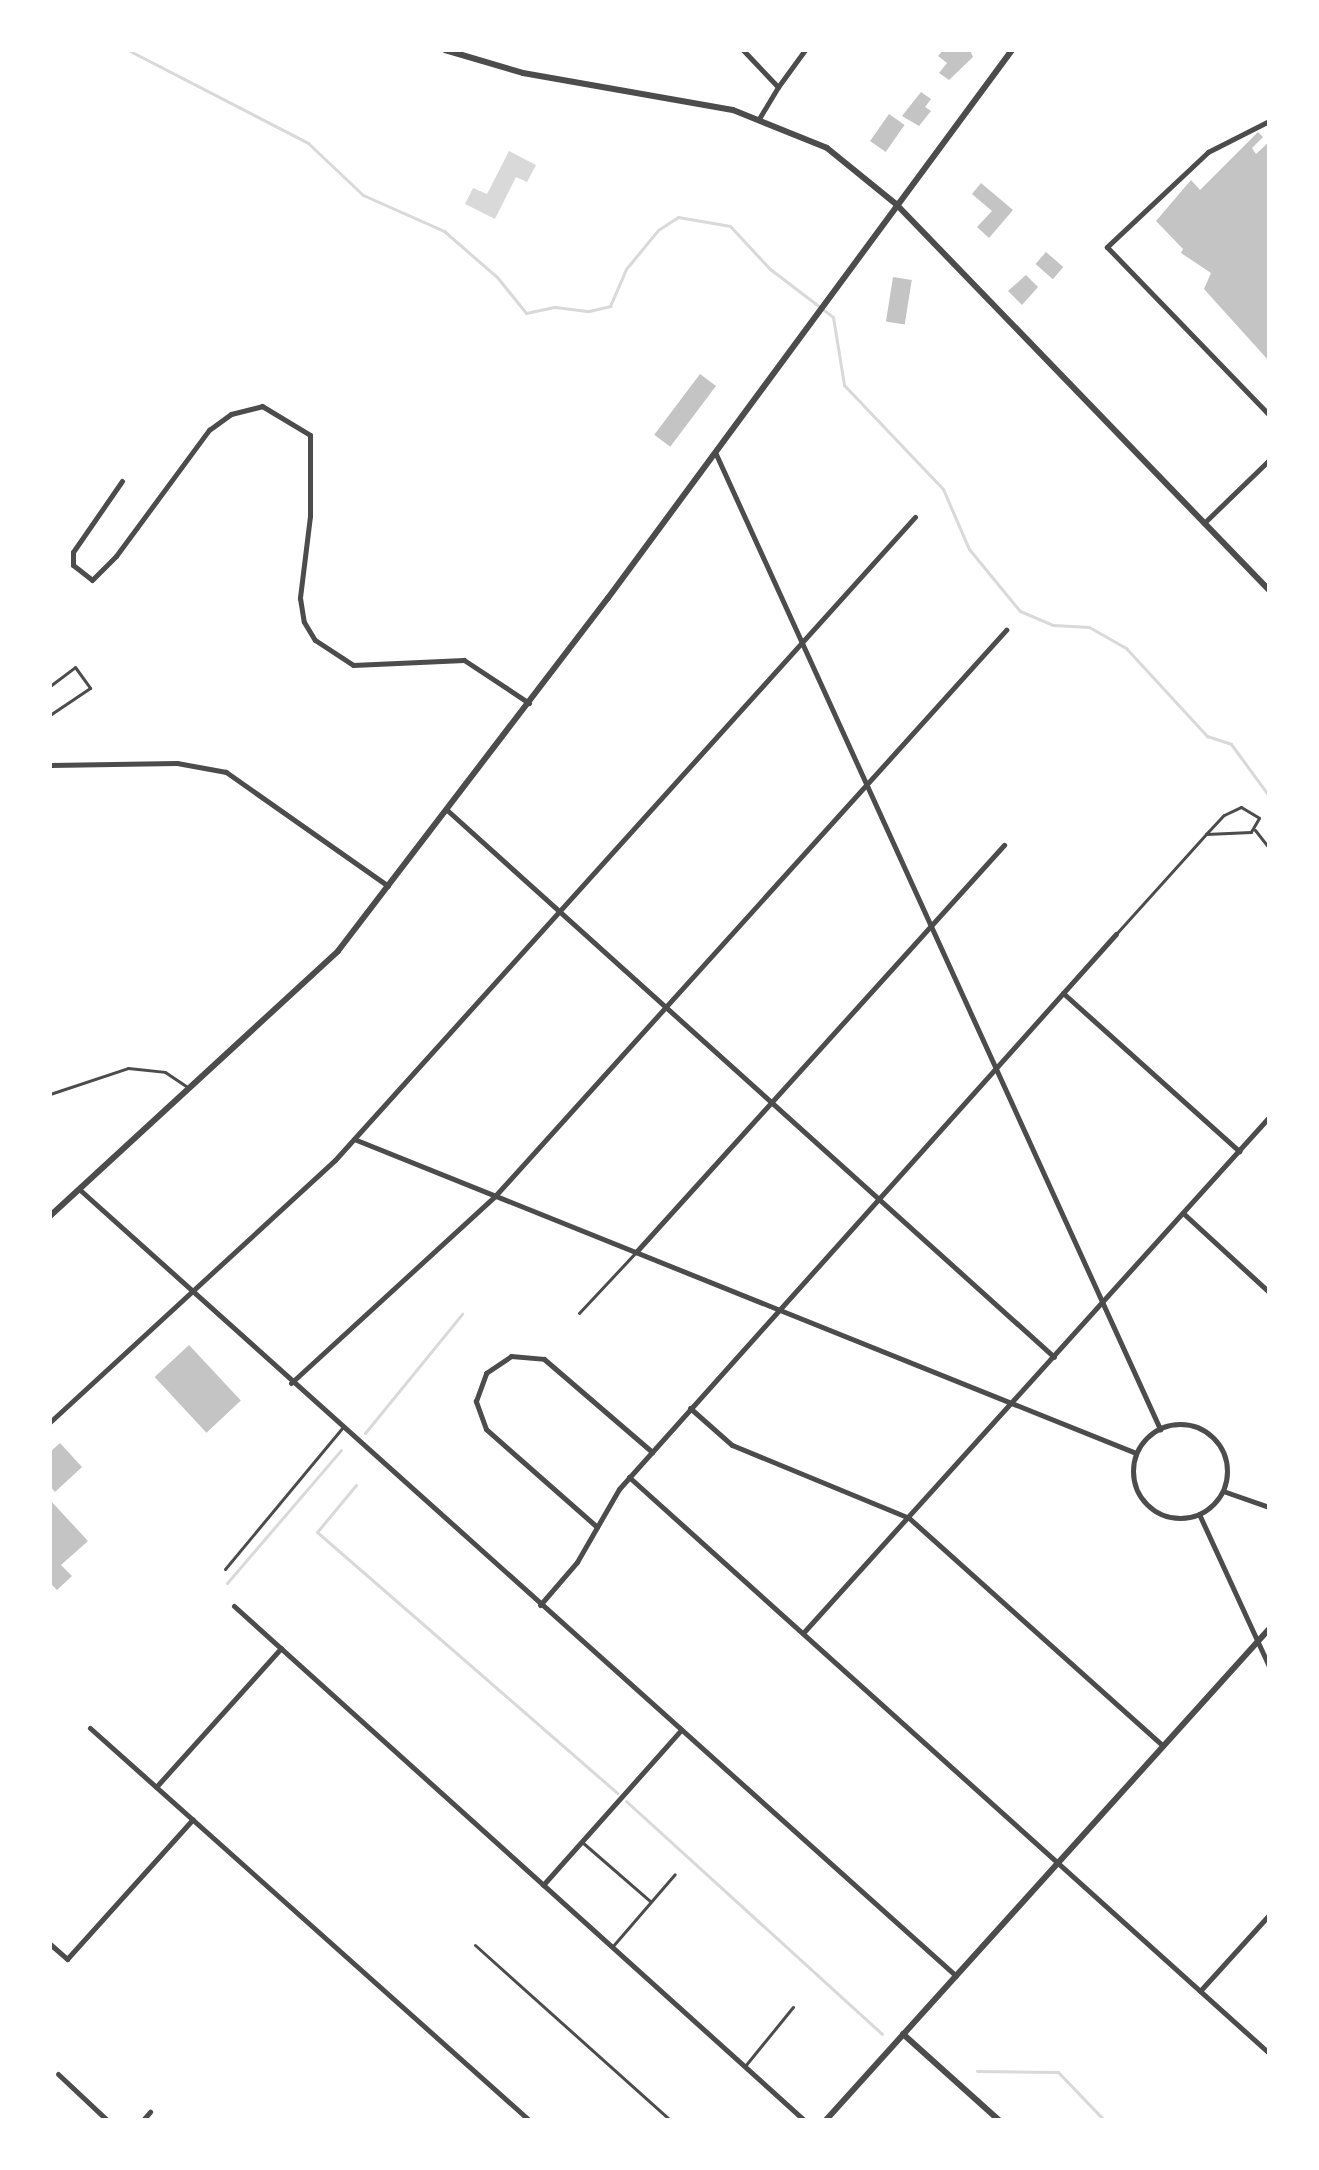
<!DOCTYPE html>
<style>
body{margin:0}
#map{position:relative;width:1319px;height:2170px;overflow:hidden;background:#fff;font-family:"Roboto Condensed",sans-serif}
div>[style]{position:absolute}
.water>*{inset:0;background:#d9d9d9}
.stream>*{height:3px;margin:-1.5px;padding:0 1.5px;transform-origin:1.5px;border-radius:1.5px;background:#d9d9d9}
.building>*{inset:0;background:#c4c4c4;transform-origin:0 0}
.service>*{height:3px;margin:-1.5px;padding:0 1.5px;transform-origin:1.5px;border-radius:1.5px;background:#4c4c4c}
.minor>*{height:5px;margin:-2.5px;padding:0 2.5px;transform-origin:2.5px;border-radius:2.5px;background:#4c4c4c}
.minor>.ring{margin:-2.5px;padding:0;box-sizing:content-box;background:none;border:5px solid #4c4c4c;border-radius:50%}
.tertiary>*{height:6px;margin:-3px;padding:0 3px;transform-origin:3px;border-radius:3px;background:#4c4c4c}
span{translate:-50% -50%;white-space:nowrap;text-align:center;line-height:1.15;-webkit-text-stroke:7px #fff;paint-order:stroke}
.frame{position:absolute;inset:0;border:52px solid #fff;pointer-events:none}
</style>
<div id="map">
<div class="water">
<div style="clip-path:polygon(509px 151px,536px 165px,527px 182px,516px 177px,495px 219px,465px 204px,473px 188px,487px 194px)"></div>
</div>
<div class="stream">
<div style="left:128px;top:50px;width:203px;rotate:27.3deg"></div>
<div style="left:308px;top:143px;width:76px;rotate:43.4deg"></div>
<div style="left:363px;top:195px;width:89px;rotate:24deg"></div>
<div style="left:444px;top:231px;width:70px;rotate:41deg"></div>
<div style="left:497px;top:277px;width:46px;rotate:51.1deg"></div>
<div style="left:526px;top:313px;width:30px;rotate:-12deg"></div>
<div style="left:555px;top:307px;width:34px;rotate:7deg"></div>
<div style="left:589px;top:311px;width:22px;rotate:-13deg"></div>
<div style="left:610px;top:306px;width:40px;rotate:-66.6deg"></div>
<div style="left:626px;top:269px;width:50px;rotate:-50.6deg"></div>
<div style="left:658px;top:230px;width:24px;rotate:-33deg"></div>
<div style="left:678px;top:217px;width:53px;rotate:9.8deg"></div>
<div style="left:730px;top:226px;width:59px;rotate:47.1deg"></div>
<div style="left:770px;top:269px;width:79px;rotate:37.3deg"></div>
<div style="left:833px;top:317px;width:69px;rotate:80.8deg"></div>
<div style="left:844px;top:385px;width:144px;rotate:46.4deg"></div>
<div style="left:943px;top:489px;width:65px;rotate:66.6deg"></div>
<div style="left:969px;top:549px;width:80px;rotate:50.6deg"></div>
<div style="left:1020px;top:611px;width:36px;rotate:23deg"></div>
<div style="left:1053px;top:625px;width:36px;rotate:3deg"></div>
<div style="left:1089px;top:627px;width:43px;rotate:29.6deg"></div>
<div style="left:1126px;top:648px;width:120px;rotate:47.4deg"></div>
<div style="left:1207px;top:736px;width:25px;rotate:18deg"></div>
<div style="left:1231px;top:744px;width:64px;rotate:53.8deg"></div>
<div style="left:365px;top:1433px;width:154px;rotate:-50.8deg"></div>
<div style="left:356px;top:1485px;width:61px;rotate:129.7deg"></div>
<div style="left:317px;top:1532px;width:398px;rotate:41deg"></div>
<div style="left:227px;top:1583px;width:175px;rotate:-49.4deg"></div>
<div style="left:626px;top:1801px;width:346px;rotate:42.3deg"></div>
<div style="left:977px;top:2071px;width:81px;rotate:0.7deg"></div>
<div style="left:1058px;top:2072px;width:66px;rotate:46.2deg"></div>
</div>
<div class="building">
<div style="clip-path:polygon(943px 50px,970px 50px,973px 57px,949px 80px,939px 73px,947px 63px,938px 56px)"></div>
<div style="clip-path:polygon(921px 92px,931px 99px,925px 107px,931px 111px,919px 126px,902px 116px)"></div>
<div style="left:889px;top:114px;width:19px;height:33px;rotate:35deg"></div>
<div style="clip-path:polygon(1258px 132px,1263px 137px,1252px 148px,1256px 154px,1269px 142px,1269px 361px,1204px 289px,1211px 273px,1181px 253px,1183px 249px,1156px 221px,1191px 180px,1200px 190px)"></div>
<div style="clip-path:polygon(981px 183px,1013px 210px,989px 238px,977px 227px,992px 211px,972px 194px)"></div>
<div style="left:1046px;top:252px;width:23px;height:16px;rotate:41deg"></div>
<div style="clip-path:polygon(1026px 275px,1038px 287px,1022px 305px,1008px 291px)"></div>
<div style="left:893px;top:277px;width:19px;height:45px;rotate:9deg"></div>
<div style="left:700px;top:374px;width:20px;height:76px;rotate:37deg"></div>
<div style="left:189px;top:1345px;width:76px;height:47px;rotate:47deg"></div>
<div style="clip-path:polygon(60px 1443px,82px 1467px,55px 1492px,50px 1486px,50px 1452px)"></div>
<div style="clip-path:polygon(50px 1500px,88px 1541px,61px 1565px,72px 1576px,57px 1590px,50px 1583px)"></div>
</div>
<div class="service">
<div style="left:50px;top:686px;width:31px;rotate:-37deg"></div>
<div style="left:75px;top:667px;width:26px;rotate:54deg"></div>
<div style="left:90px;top:688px;width:48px;rotate:146deg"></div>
<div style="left:1255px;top:830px;width:23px;rotate:52deg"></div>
<div style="left:1116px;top:934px;width:135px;rotate:-48deg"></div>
<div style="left:1206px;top:834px;width:26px;rotate:-47deg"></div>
<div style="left:1224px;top:815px;width:19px;rotate:-25deg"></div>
<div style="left:1241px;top:807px;width:21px;rotate:31deg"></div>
<div style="left:1259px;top:818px;width:16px;rotate:120deg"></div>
<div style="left:1251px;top:832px;width:45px;rotate:177.5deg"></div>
<div style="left:50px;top:1094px;width:82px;rotate:-18.4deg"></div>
<div style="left:128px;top:1068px;width:37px;rotate:6deg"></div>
<div style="left:165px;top:1072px;width:27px;rotate:34deg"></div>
<div style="left:579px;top:1313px;width:83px;rotate:-46.9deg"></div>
<div style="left:225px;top:1569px;width:183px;rotate:-50.3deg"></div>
<div style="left:582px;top:1842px;width:91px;rotate:41deg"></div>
<div style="left:475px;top:1945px;width:262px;rotate:41.9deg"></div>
<div style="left:612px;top:1947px;width:96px;rotate:-49.2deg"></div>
<div style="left:745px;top:2066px;width:76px;rotate:-50.9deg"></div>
</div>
<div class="minor">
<div style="left:743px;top:50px;width:51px;rotate:46.6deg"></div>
<div style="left:778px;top:87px;width:46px;rotate:-53.9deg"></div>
<div style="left:760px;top:117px;width:35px;rotate:-59deg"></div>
<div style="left:1269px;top:121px;width:68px;rotate:153.1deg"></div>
<div style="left:1208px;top:152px;width:139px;rotate:136.8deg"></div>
<div style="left:1107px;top:247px;width:233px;rotate:46deg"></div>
<div style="left:715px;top:452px;width:1074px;rotate:65.51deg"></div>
<div style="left:122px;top:481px;width:86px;rotate:124.6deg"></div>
<div style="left:73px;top:552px;width:13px;rotate:90deg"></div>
<div style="left:73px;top:565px;width:24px;rotate:38deg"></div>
<div style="left:92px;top:580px;width:34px;rotate:-45deg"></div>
<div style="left:116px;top:556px;width:157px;rotate:-53.6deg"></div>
<div style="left:209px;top:430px;width:27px;rotate:-36deg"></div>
<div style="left:231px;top:414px;width:32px;rotate:-14deg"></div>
<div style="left:262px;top:406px;width:56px;rotate:31.1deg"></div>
<div style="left:310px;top:435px;width:81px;rotate:90deg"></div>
<div style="left:310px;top:516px;width:83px;rotate:97deg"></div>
<div style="left:300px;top:598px;width:24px;rotate:81deg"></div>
<div style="left:304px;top:622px;width:21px;rotate:59deg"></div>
<div style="left:315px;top:640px;width:45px;rotate:33.3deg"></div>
<div style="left:353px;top:665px;width:111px;rotate:-2.6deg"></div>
<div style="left:464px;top:660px;width:78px;rotate:33.5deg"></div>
<div style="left:1204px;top:523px;width:91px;rotate:-44.1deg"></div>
<div style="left:50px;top:765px;width:127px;rotate:-0.9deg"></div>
<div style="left:177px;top:763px;width:50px;rotate:10.4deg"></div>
<div style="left:226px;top:772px;width:198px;rotate:35.1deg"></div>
<div style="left:447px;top:810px;width:817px;rotate:42.02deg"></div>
<div style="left:1063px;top:993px;width:237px;rotate:41.9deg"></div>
<div style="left:354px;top:1139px;width:843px;rotate:21.88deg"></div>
<div style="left:79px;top:1189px;width:1178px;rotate:41.9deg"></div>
<div style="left:1183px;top:1213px;width:117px;rotate:42.6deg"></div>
<div style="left:636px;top:1252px;width:549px;rotate:-47.88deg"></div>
<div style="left:291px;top:1383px;width:277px;rotate:-42.5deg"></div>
<div style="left:495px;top:1196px;width:763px;rotate:-47.92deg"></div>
<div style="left:690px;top:1408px;width:56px;rotate:41.4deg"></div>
<div style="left:732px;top:1445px;width:191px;rotate:22.4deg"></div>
<div style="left:909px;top:1518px;width:341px;rotate:41.9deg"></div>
<div style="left:50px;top:1422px;width:387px;rotate:-42.6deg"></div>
<div style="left:335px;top:1160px;width:866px;rotate:-47.95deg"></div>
<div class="ring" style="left:1133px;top:1424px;width:89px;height:89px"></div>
<div style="left:629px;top:1477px;width:861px;rotate:41.99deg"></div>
<div style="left:1223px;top:1491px;width:49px;rotate:19.2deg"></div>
<div style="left:1199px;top:1514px;width:167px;rotate:65.3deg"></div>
<div style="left:597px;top:1527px;width:148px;rotate:-138.6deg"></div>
<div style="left:486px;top:1429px;width:30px;rotate:-110deg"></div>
<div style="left:476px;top:1401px;width:30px;rotate:-70deg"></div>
<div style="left:486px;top:1373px;width:30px;rotate:-34deg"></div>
<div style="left:511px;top:1356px;width:33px;rotate:5deg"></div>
<div style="left:544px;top:1359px;width:143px;rotate:40.7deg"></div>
<div style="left:540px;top:1605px;width:57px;rotate:-49.3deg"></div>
<div style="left:577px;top:1562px;width:84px;rotate:-60.1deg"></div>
<div style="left:619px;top:1489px;width:745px;rotate:-48.16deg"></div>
<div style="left:234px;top:1606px;width:768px;rotate:42.04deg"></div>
<div style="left:803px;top:1633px;width:695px;rotate:-47.91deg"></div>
<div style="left:90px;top:1728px;width:589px;rotate:41.76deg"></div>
<div style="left:156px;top:1787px;width:187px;rotate:-48deg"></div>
<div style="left:543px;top:1885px;width:208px;rotate:-48.3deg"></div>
<div style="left:50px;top:1944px;width:23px;rotate:41deg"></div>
<div style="left:67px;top:1959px;width:188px;rotate:-48deg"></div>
<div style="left:1200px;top:1991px;width:103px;rotate:-47.8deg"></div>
<div style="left:58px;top:2074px;width:67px;rotate:43.2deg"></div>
<div style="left:143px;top:2120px;width:11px;rotate:-49deg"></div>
</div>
<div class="tertiary">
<div style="left:445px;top:50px;width:81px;rotate:16.4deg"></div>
<div style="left:523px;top:73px;width:213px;rotate:10deg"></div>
<div style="left:733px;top:110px;width:101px;rotate:22deg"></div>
<div style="left:827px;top:148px;width:89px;rotate:39.1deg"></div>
<div style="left:896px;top:204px;width:537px;rotate:45.98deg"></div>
<div style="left:50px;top:1216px;width:391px;rotate:-42.6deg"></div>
<div style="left:338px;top:951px;width:444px;rotate:-52.6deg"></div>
<div style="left:608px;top:598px;width:681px;rotate:-53.6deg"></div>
<div style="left:903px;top:2034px;width:129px;rotate:41.9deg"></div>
<div style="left:826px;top:2120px;width:661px;rotate:-47.94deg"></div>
</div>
<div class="frame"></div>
</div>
